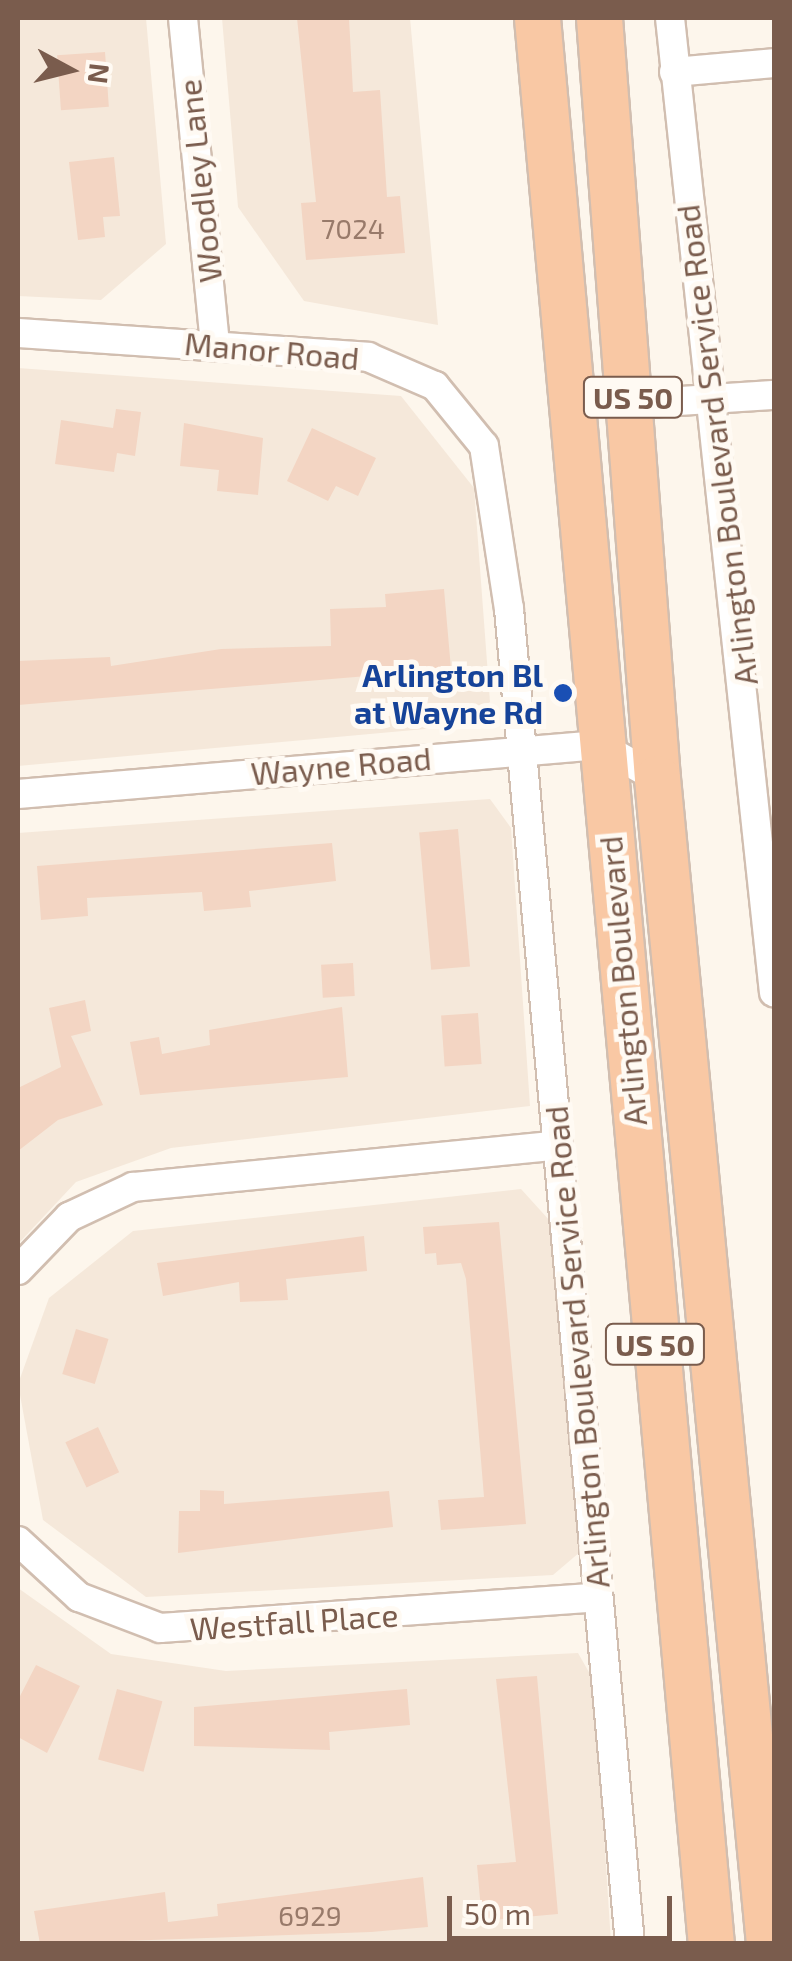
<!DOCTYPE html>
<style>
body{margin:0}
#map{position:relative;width:792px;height:1961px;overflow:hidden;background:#fdf6ec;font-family:"Exo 2",sans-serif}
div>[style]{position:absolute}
.residential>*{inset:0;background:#f5e8da}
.building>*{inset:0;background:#f3d5c3;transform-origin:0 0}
.roads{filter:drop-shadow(2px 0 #d1beb0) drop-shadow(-2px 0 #d1beb0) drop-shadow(0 2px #d1beb0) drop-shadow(0 -2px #d1beb0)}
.minor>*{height:28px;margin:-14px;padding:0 14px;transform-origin:14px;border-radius:14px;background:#fff}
.trunk>*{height:45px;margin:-22.5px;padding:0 22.5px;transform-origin:22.5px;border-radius:22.5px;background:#f9c8a4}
.dots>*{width:28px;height:28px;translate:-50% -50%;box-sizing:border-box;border:5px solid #fffaf3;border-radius:50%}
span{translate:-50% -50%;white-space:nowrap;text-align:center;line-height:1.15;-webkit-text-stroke:10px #fffaf3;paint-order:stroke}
.number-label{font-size:28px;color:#987a6a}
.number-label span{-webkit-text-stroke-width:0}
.shield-label span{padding:2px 8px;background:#fffaf3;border:2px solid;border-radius:8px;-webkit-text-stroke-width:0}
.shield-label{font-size:30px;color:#7a5c4d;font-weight:700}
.street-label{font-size:32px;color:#7a5c4d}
.transit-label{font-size:32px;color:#164399;font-weight:700}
.right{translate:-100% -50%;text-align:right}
.frame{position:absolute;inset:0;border:20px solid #7a5c4d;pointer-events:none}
.north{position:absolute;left:20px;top:20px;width:100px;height:100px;-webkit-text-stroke:8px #fffaf3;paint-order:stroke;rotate:97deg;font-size:28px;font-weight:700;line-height:40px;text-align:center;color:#7a5c4d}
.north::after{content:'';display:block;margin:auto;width:35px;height:45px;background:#7a5c4d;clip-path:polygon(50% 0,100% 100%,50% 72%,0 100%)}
.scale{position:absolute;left:447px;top:1896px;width:225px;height:45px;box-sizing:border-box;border:5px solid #7a5c4d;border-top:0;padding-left:12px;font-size:30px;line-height:35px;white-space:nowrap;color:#7a5c4d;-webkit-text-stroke:8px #fffaf3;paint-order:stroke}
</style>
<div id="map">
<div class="residential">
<div style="clip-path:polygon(18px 18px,146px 18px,166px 244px,101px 300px,18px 296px)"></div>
<div style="clip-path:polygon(222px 18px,410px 18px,438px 325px,304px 301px,238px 207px)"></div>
<div style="clip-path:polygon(18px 368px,401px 396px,474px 488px,490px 702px,458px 726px,18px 766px)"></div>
<div style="clip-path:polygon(490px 799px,511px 828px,530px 1106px,171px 1148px,76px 1182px,18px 1244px,18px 833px)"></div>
<div style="clip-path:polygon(521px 1189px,550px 1221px,580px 1552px,553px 1575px,146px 1597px,43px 1520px,18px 1384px,49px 1298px,133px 1231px)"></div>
<div style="clip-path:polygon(18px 1588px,111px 1654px,226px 1671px,578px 1653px,594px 1681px,611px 1943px,18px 1943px)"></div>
</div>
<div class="building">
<div style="clip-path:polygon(297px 18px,349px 18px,353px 92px,380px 90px,387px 197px,400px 196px,405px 253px,306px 260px,301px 203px,316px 202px)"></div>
<div style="left:105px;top:52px;width:55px;height:48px;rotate:86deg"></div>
<div style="clip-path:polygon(114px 157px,120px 216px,103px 217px,105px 237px,78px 240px,69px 162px)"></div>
<div style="clip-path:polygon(116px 409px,141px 412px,135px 456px,117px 453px,114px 472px,55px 464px,61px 420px,113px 428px)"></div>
<div style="clip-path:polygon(184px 423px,263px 438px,258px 495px,217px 491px,219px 470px,180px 466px)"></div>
<div style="clip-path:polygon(312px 428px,376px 458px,358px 496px,336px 486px,328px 501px,287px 481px)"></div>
<div style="clip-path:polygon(444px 589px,451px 669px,18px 705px,18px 661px,110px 657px,111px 666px,221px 649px,331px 646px,330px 609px,386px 607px,385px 594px)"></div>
<div style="left:458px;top:829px;width:138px;height:39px;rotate:85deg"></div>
<div style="clip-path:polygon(332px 843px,336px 881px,249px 891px,251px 907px,204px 911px,202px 892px,87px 898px,88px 916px,41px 920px,37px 866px)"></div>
<div style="left:353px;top:963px;width:33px;height:32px;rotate:87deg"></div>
<div style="clip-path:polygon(85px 1000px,91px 1031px,71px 1036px,103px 1105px,58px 1120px,18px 1151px,18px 1088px,61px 1067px,49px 1008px)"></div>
<div style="clip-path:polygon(342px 1007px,348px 1077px,140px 1095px,130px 1042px,159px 1037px,162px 1054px,210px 1045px,209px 1030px)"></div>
<div style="left:478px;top:1013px;width:51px;height:37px;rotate:86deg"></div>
<div style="clip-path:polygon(499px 1222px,526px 1524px,441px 1530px,438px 1500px,484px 1497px,466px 1279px,461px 1263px,437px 1265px,436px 1253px,425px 1254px,423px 1227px)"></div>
<div style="clip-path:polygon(364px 1236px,367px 1271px,286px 1279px,288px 1300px,240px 1302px,239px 1282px,163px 1296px,157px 1263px)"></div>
<div style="left:76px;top:1329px;width:34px;height:47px;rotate:17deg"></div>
<div style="left:98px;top:1427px;width:50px;height:36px;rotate:65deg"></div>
<div style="clip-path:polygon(200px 1490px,224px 1491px,224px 1504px,389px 1491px,393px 1527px,178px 1553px,179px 1511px,200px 1511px)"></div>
<div style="clip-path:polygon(36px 1665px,80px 1686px,47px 1753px,18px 1737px,18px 1700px)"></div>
<div style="clip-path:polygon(537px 1676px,558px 1914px,482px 1921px,477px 1865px,516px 1862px,496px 1679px)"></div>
<div style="left:117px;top:1689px;width:47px;height:73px;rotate:15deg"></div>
<div style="clip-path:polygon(407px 1689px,410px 1725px,329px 1732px,330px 1750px,194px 1746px,194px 1707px)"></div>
<div style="clip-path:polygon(423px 1877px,428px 1927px,371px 1932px,40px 1944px,34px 1911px,165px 1892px,168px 1922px,218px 1916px,217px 1904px)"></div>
</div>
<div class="roads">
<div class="minor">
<div style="left:183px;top:18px;width:328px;rotate:84.4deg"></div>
<div style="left:670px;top:18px;width:980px;rotate:83.91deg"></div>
<div style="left:674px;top:72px;width:100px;rotate:-5.1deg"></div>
<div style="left:18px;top:333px;width:351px;rotate:3.9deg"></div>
<div style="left:368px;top:357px;width:73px;rotate:23.4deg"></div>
<div style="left:435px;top:386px;width:77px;rotate:50.8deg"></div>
<div style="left:484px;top:446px;width:165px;rotate:81.3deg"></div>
<div style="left:509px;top:609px;width:1340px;rotate:84.82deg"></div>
<div style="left:634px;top:404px;width:140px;rotate:-3.7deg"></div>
<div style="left:18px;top:794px;width:583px;rotate:-4.82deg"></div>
<div style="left:599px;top:745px;width:67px;rotate:29.6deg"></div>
<div style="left:18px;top:1270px;width:74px;rotate:-46.1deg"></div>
<div style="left:69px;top:1217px;width:71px;rotate:-25.1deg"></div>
<div style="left:133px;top:1187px;width:427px;rotate:-5.6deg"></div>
<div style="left:18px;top:1541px;width:83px;rotate:42.6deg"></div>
<div style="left:79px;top:1597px;width:87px;rotate:20.9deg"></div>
<div style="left:160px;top:1628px;width:439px;rotate:-4deg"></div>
</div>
<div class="trunk">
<div style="left:537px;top:18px;width:1934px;rotate:84.84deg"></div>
<div style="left:599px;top:18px;width:762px;rotate:85.64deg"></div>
<div style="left:657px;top:778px;width:1171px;rotate:84.51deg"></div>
</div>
</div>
<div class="dots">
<div style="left:563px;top:693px;background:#1a4fb4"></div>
</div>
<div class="number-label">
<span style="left:353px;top:228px">7024</span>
<span style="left:310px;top:1915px">6929</span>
</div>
<div class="shield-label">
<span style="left:633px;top:397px">US 50</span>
<span style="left:655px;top:1344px">US 50</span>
</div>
<div class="street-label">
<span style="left:199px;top:181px;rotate:-96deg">Woodley Lane</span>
<span style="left:272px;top:350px;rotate:5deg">Manor Road</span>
<span style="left:716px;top:445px;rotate:-97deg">Arlington Boulevard Service Road</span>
<span style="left:341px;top:765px;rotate:-5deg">Wayne Road</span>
<span style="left:622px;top:981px;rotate:-95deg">Arlington Boulevard</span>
<span style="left:576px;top:1347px;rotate:-95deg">Arlington Boulevard Service Road</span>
<span style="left:294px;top:1621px;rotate:-4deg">Westfall Place</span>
</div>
<div class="transit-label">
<span class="right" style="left:543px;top:693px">Arlington Bl<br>at Wayne Rd</span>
</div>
<div class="frame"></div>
<div class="north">N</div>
<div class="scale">50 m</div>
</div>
